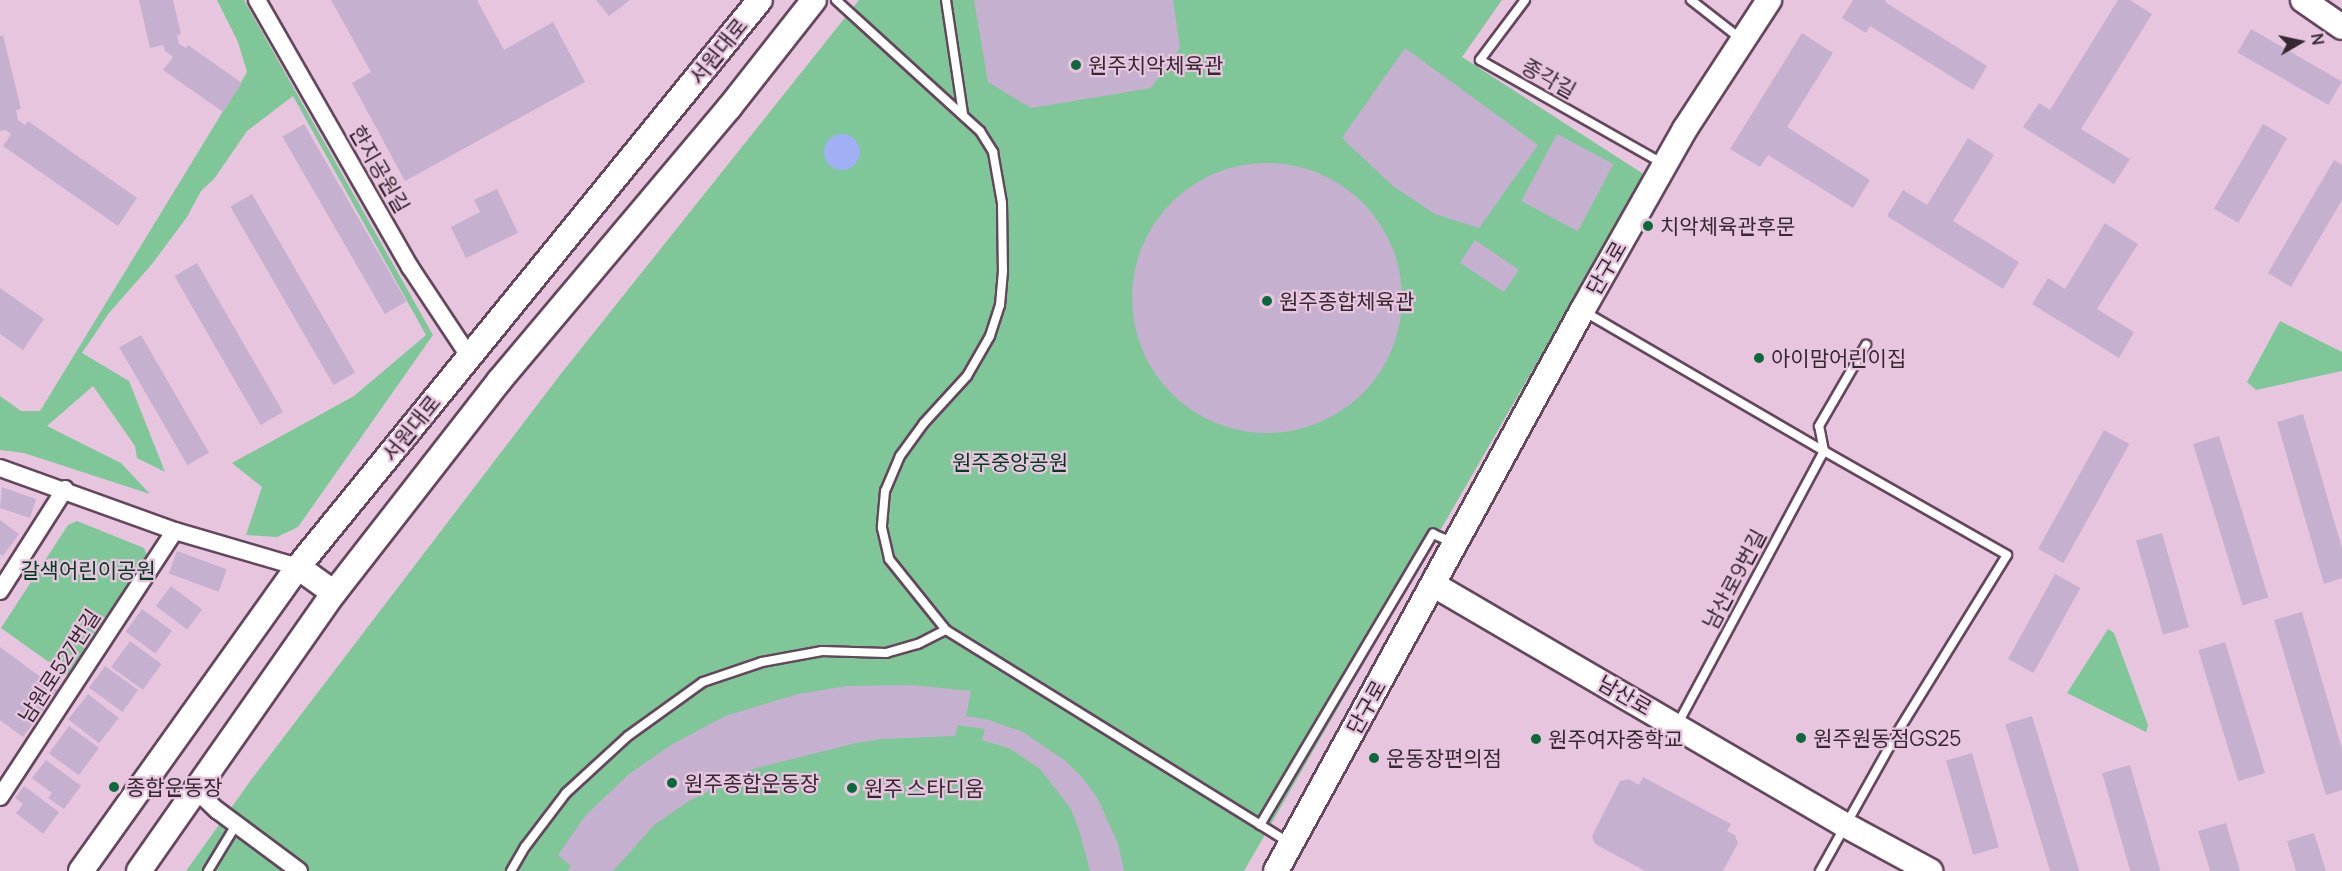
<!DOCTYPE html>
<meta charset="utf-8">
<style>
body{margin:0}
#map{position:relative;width:2342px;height:871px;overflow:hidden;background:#e8c5df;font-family:Manrope,"Noto Sans KR",sans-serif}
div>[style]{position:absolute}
.green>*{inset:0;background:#7fc799}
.water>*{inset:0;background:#a1aff4}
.round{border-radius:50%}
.building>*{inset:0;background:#c6b0d0;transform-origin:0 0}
.roads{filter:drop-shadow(2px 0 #64475d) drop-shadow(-2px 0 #64475d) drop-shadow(0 2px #64475d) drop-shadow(0 -2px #64475d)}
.lane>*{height:8px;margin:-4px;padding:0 4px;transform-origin:4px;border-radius:4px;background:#fff}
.street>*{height:16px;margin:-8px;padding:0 8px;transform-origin:8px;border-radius:8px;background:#fff}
.secondary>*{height:24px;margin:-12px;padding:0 12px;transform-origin:12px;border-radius:12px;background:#fff}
.dots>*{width:16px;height:16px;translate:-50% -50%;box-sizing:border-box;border:3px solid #e8c5df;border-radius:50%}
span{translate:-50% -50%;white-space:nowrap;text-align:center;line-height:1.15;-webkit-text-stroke:4.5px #e8c5df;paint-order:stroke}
.street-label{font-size:21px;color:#352831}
.poi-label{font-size:21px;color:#352831}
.left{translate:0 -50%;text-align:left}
.park-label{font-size:21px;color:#003c1e}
.north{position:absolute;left:2270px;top:12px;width:60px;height:60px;-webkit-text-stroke:4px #e8c5df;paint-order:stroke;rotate:81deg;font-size:16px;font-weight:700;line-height:24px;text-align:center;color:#352831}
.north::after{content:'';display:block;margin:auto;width:21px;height:27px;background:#352831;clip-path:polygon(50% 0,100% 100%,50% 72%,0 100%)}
</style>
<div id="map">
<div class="green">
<div style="clip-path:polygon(217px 0,244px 0,433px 335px,298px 527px,277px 537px,246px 535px,262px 487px,232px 463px,354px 396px,426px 335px,293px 96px,247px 131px,214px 179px,201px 191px,187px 217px,152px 264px,109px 313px,82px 353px,129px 381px,165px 472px,137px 458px,135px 446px,93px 386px,47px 426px,121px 463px,150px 494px,24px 453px,0 450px,0 396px,21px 411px,40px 411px,247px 72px,238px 42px)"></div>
<div style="clip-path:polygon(859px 0,1502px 0,1462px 57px,1645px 175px,1244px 871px,186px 871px,251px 780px,560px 375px)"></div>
<div style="clip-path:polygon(2280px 321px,2342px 352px,2342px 371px,2256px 390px,2247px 382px)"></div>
<div style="clip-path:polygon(77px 521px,144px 548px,147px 555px,67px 675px,1px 628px,68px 525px)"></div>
<div style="clip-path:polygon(2108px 629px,2114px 633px,2148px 725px,2146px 732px,2067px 693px)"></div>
</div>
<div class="water">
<div class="round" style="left:824px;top:134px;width:36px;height:36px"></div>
</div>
<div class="building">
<div style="clip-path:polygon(139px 0,173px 0,181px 34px,177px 35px,179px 44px,186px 48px,188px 45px,242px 83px,223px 112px,163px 70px,173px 57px,165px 51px,163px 45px,150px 48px)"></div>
<div style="clip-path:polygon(331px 0,477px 0,504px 50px,553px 22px,585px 82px,405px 181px,352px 83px,371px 72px)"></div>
<div style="clip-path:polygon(596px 0,630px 0,609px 16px)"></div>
<div style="clip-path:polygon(974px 0,1173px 0,1180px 48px,1151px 88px,1031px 108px,988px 82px)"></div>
<div style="clip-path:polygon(1853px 0,1886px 0,1885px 2px,1987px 66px,1973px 90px,1870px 26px,1866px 33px,1842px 18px)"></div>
<div style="clip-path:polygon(2118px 0,2130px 0,2152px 14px,2081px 129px,2130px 159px,2114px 184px,2023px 127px,2039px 103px,2050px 110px)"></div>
<div style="left:2251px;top:29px;width:105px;height:27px;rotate:30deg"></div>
<div style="clip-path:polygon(1802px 33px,1833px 53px,1787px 127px,1870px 180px,1853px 208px,1768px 155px,1760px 167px,1730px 149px)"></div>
<div style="clip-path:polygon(3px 35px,21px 109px,16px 110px,18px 120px,25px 125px,28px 121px,137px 198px,118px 226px,3px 146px,11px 134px,6px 130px,0 131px,0 36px)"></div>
<div style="clip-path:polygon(1405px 48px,1538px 145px,1479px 228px,1435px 214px,1393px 186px,1342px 138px)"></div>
<div style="left:304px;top:124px;width:205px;height:25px;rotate:60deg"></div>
<div style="left:2263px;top:124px;width:28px;height:98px;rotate:30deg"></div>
<div style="left:1557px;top:134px;width:64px;height:76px;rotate:28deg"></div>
<div style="clip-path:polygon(1968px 138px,1994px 155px,1953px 221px,2019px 262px,2003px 289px,1887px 216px,1903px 190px,1927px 205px)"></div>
<div style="clip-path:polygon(2334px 160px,2342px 165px,2342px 200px,2291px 287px,2268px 273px)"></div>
<div class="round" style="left:1132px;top:163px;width:270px;height:270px"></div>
<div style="clip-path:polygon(497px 189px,518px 233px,466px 258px,451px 227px,480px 212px,474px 200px)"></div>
<div style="left:252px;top:194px;width:206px;height:25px;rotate:60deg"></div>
<div style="clip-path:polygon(2105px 223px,2138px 244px,2097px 309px,2134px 332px,2119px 358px,2032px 304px,2048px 278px,2065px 289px)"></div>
<div style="left:1475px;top:240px;width:53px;height:27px;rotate:34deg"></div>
<div style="left:197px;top:263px;width:172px;height:26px;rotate:60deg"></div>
<div style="clip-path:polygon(0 288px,44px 319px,23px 350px,0 334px)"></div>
<div style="left:141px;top:335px;width:136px;height:25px;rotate:60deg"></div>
<div style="clip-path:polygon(2303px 414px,2342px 548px,2342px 578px,2324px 584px,2277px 422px)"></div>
<div style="left:2104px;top:430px;width:29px;height:136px;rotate:29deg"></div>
<div style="left:2219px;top:436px;width:169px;height:27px;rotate:73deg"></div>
<div style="clip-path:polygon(2px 487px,36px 499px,30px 518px,0 508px)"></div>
<div style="clip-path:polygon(0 520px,19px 534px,3px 556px,0 554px)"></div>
<div style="left:2162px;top:533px;width:98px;height:27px;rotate:74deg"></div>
<div style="left:177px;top:551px;width:53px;height:24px;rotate:20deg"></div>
<div style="left:2055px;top:574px;width:29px;height:97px;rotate:29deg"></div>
<div style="left:171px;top:586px;width:39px;height:25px;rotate:37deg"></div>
<div style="left:142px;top:609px;width:37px;height:28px;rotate:36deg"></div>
<div style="clip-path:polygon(2302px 612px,2342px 749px,2342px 790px,2326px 795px,2274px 620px)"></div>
<div style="left:130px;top:641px;width:39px;height:32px;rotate:36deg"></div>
<div style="left:2225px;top:642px;width:137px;height:28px;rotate:73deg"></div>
<div style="clip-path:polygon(0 647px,58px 690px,23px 737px,0 720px)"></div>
<div style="left:105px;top:666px;width:41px;height:27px;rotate:36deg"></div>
<div style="clip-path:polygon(911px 685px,971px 691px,966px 716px,989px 720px,1023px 732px,1064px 760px,1082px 777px,1098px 799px,1118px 844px,1124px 871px,1090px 871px,1079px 830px,1071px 809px,1040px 769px,1011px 749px,982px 740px,985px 729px,958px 725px,955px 736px,881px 739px,856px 743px,753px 769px,689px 801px,654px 825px,613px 871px,568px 871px,571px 866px,558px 855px,585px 816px,629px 774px,671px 745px,725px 716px,798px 694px,847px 686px)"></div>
<div style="left:88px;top:694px;width:39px;height:32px;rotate:38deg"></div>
<div style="left:2032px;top:716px;width:162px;height:28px;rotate:73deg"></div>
<div style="left:69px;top:726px;width:37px;height:34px;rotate:36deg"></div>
<div style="left:1972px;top:753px;width:98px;height:27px;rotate:74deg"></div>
<div style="clip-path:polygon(46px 760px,81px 786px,64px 809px,48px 798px,52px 793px,32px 778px)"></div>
<div style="left:2130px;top:765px;width:110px;height:29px;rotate:74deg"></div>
<div style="clip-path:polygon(1643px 777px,1731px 824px,1727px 831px,1735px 835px,1738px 843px,1723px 871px,1645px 871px,1595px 844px,1592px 836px,1620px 781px,1629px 779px,1639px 785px)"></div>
<div style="clip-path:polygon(24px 786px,59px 812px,43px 834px,16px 813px,23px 804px,15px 798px)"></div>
<div style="clip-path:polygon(2226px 823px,2240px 871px,2210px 871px,2198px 831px)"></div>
<div style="clip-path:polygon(2314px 833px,2326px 871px,2296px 871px,2287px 841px)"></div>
</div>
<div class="roads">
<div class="lane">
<div style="left:836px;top:0;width:195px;rotate:42.3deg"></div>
<div style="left:980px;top:131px;width:25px;rotate:58deg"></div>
<div style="left:993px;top:152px;width:52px;rotate:80deg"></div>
<div style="left:1002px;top:203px;width:68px;rotate:89.2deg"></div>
<div style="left:1003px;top:271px;width:34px;rotate:95deg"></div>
<div style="left:1000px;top:305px;width:33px;rotate:108deg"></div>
<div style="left:990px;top:336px;width:46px;rotate:119.9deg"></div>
<div style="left:967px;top:376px;width:64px;rotate:132.5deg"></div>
<div style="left:924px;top:423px;width:41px;rotate:126deg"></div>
<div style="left:900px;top:456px;width:38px;rotate:113deg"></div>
<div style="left:885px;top:491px;width:37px;rotate:95deg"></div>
<div style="left:882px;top:528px;width:32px;rotate:77deg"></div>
<div style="left:889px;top:559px;width:91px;rotate:51.2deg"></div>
<div style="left:946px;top:0;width:115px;rotate:81.5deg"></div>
<div style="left:1525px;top:0;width:75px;rotate:126.9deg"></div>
<div style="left:1480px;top:60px;width:209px;rotate:29.5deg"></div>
<div style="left:1691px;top:0;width:63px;rotate:38deg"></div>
<div style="left:1585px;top:312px;width:276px;rotate:30.2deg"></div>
<div style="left:1824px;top:451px;width:311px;rotate:118.2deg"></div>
<div style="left:1260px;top:825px;width:339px;rotate:-59.3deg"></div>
<div style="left:1433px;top:534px;width:21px;rotate:23deg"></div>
<div style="left:208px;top:871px;width:54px;rotate:-58.7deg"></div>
<div style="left:511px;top:871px;width:28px;rotate:-60deg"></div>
<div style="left:525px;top:847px;width:68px;rotate:-52.8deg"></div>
<div style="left:566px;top:793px;width:84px;rotate:-42.6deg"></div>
<div style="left:628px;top:736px;width:92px;rotate:-35.8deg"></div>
<div style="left:703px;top:682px;width:62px;rotate:-18.7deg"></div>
<div style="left:762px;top:662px;width:61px;rotate:-10.4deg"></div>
<div style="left:822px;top:651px;width:64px;rotate:1.8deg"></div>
<div style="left:886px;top:653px;width:33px;rotate:-16deg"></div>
<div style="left:918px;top:644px;width:31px;rotate:-27deg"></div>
<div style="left:946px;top:630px;width:402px;rotate:31.8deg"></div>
<div style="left:1820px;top:871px;width:158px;rotate:-60.8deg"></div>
<div style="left:1897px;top:733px;width:209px;rotate:-58.3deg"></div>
<div style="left:2007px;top:555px;width:210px;rotate:-150.4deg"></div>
<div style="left:1824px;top:451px;width:25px;rotate:-101deg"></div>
<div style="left:1819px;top:426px;width:94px;rotate:-59.9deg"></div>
</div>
<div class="street">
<div style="left:257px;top:0;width:308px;rotate:60.2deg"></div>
<div style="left:410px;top:267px;width:107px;rotate:56.5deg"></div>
<div style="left:0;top:468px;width:186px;rotate:19.8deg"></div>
<div style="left:175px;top:531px;width:128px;rotate:16.3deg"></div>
<div style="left:0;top:591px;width:121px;rotate:-57.5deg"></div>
<div style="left:197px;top:791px;width:28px;rotate:44deg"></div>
<div style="left:217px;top:810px;width:102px;rotate:36.6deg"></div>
<div style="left:0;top:797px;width:318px;rotate:-56.7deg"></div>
</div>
<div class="secondary">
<div style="left:2303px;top:0;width:47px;rotate:34.7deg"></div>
<div style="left:298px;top:567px;width:44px;rotate:35.8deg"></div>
<div style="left:1434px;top:585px;width:476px;rotate:30.3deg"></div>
<div style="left:1845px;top:825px;width:97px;rotate:28.4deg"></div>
<div style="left:81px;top:871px;width:374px;rotate:-54.5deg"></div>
<div style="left:298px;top:567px;width:731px;rotate:-50.83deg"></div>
<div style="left:139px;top:871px;width:340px;rotate:-55deg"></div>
<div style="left:334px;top:593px;width:269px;rotate:-52.1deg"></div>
<div style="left:499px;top:381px;width:357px;rotate:-49.9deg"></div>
<div style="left:729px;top:108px;width:137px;rotate:-51.8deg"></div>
<div style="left:1276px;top:871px;width:638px;rotate:-61.35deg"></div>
<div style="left:1582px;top:311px;width:209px;rotate:-60.5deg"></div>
<div style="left:1685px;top:129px;width:154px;rotate:-56.9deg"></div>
</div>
</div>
<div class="dots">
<div style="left:1076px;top:65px;background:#0d693c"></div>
<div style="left:1648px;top:226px;background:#0d693c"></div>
<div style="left:1267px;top:301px;background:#0d693c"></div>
<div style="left:1759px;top:358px;background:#0d693c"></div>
<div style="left:1801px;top:738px;background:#0d693c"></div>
<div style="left:1536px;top:739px;background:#0d693c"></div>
<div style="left:1374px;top:758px;background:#0d693c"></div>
<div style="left:672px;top:783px;background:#0d693c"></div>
<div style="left:114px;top:787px;background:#0d693c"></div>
<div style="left:852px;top:788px;background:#0d693c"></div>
</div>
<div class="street-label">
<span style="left:718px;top:51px;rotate:-51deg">서원대로</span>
<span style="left:1549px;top:78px;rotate:29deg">종각길</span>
<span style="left:380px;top:169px;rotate:60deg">한지공원길</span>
<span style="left:1606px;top:268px;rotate:-60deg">단구로</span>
<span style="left:411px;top:428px;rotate:-51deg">서원대로</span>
<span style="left:1734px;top:579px;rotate:-62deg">남산로9번길</span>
<span style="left:59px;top:666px;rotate:-57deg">남원로527번길</span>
<span style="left:1625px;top:695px;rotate:30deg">남산로</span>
<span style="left:1366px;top:707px;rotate:-61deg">단구로</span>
</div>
<div class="poi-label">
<span class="left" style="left:1088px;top:65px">원주치악체육관</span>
<span class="left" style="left:1660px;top:226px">치악체육관후문</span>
<span class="left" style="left:1279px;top:301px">원주종합체육관</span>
<span class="left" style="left:1771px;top:358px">아이맘어린이집</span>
<span class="left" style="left:1813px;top:738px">원주원동점GS25</span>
<span class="left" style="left:1548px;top:739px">원주여자중학교</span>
<span class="left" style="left:1386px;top:758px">운동장편의점</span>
<span class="left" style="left:684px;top:783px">원주종합운동장</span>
<span class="left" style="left:126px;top:787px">종합운동장</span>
<span class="left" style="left:864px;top:788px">원주 스타디움</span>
</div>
<div class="park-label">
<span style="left:1010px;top:462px">원주중앙공원</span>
<span style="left:88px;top:570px">갈색어린이공원</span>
</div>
<div class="north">N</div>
</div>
